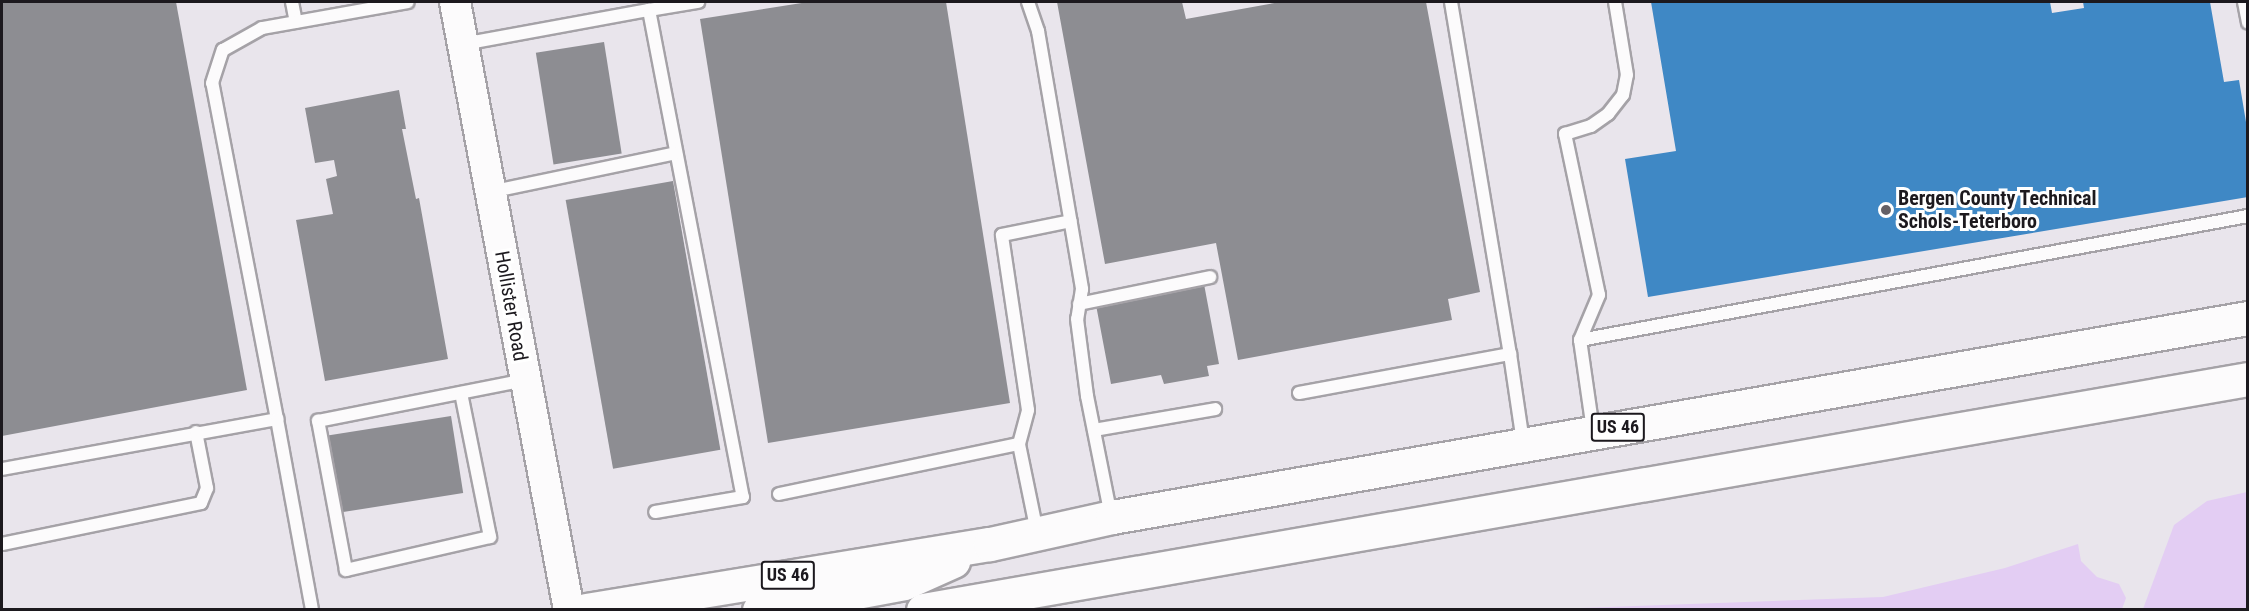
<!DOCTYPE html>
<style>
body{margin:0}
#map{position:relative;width:2249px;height:611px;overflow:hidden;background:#e9e5ec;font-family:"Roboto Condensed",sans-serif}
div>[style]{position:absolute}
.green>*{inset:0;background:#e3cdf3}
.schools>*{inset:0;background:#3f88c5}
.industry>*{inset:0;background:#8d8d92;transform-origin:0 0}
.roads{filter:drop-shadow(2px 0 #a5a2a7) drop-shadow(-2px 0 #a5a2a7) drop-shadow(0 2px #a5a2a7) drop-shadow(0 -2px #a5a2a7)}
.service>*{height:12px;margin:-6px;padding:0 6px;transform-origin:6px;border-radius:6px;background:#fcfbfc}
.tertiary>*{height:30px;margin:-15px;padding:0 15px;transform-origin:15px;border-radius:15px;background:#fcfbfc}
.trunk>*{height:33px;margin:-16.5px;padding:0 16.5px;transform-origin:16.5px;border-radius:16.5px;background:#fcfbfc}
.dots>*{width:16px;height:16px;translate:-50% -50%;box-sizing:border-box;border:3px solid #fff;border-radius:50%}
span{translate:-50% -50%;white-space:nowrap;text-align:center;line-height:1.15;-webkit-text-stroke:6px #fff;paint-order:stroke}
.shield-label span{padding:2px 4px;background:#fff;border:2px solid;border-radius:4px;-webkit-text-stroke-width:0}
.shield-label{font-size:18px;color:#1c191e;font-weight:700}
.poi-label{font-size:20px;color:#1c191e;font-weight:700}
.left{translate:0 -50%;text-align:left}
.street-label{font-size:20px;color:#1c191e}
.frame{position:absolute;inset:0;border:3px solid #1c191e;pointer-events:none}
</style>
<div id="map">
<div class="green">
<div style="clip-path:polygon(2247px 492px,2247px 609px,2143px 609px,2174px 525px,2207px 501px)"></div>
<div style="clip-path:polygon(2078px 544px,2081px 561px,2097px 577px,2119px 584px,2126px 598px,2122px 609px,1553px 609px,1883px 597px,2005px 568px)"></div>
</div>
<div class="schools">
<div style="clip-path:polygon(1651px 2px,2050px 2px,2052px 13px,2084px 8px,2083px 2px,2210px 2px,2224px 82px,2239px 80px,2248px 134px,2248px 197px,1648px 297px,1625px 159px,1676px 151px)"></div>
</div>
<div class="industry">
<div style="clip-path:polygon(2px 2px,176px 2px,247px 390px,2px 436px)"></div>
<div style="clip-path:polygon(808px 2px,946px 2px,1010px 403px,768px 443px,700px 19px)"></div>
<div style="clip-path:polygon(1057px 2px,1182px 2px,1186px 19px,1280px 2px,1426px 2px,1480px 292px,1448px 299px,1452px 320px,1238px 360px,1216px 243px,1105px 264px)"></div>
<div style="left:604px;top:42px;width:113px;height:69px;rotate:81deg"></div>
<div style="clip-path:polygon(399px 90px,406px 129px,402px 129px,416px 199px,419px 198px,448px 359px,325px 381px,296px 220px,333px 214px,326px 179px,337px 176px,334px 160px,315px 163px,305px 108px)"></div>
<div style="left:673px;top:181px;width:273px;height:109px;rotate:80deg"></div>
<div style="clip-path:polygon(1204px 284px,1219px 364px,1207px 366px,1209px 376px,1164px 384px,1161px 375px,1111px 384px,1096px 305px)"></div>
<div style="left:451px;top:416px;width:78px;height:128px;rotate:81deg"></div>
</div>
<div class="roads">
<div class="service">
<div style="left:292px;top:2px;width:20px;rotate:79deg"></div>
<div style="left:1028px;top:2px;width:31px;rotate:71deg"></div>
<div style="left:1038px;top:31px;width:262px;rotate:80.3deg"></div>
<div style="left:1082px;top:289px;width:30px;rotate:99deg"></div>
<div style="left:1077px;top:319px;width:78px;rotate:82.6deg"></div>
<div style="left:1087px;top:396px;width:122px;rotate:78.7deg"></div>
<div style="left:1451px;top:2px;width:357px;rotate:80.5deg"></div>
<div style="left:2244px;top:2px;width:21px;rotate:79deg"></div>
<div style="left:649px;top:10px;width:50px;rotate:-9.3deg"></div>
<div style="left:463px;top:44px;width:189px;rotate:-10.4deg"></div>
<div style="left:649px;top:10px;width:496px;rotate:79.1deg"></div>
<div style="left:743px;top:497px;width:89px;rotate:170.3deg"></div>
<div style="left:490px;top:192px;width:190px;rotate:-11.8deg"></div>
<div style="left:1079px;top:304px;width:134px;rotate:-11.6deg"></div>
<div style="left:1580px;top:340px;width:679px;rotate:-10.52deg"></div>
<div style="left:461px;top:393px;width:147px;rotate:78.6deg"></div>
<div style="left:490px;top:537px;width:148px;rotate:167.1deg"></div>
<div style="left:346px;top:570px;width:152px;rotate:-100.6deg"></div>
<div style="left:318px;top:421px;width:211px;rotate:-11.2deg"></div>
<div style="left:1299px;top:393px;width:215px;rotate:-10.5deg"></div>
<div style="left:1510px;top:354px;width:89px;rotate:81.6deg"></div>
<div style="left:277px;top:419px;width:342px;rotate:-100.9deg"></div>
<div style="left:212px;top:83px;width:35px;rotate:-72deg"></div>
<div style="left:223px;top:50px;width:45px;rotate:-29.4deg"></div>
<div style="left:262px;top:28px;width:148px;rotate:-10.1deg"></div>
<div style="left:1094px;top:430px;width:123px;rotate:-9.8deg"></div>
<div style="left:1593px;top:430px;width:91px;rotate:-98.2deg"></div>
<div style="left:1580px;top:340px;width:49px;rotate:-67.1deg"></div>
<div style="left:1599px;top:295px;width:165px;rotate:-101.9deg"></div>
<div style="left:1565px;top:134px;width:27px;rotate:-17deg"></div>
<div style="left:1591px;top:126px;width:21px;rotate:-35deg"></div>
<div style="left:1608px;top:114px;width:24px;rotate:-52deg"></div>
<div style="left:1623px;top:95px;width:20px;rotate:-79deg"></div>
<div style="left:1627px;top:75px;width:74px;rotate:-99.3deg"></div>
<div style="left:2px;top:469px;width:280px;rotate:-10.3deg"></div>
<div style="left:277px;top:419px;width:194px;rotate:79.6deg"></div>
<div style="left:779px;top:494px;width:245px;rotate:-11.8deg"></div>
<div style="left:1037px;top:532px;width:90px;rotate:-101.6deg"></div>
<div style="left:1019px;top:444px;width:35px;rotate:-75deg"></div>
<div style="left:1028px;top:410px;width:177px;rotate:-98.5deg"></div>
<div style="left:1002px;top:235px;width:70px;rotate:-11.5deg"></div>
<div style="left:2px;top:544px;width:203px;rotate:-11.6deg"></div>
<div style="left:201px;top:503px;width:16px;rotate:-68deg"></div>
<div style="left:207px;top:488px;width:57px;rotate:-101.1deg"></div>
</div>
<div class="tertiary">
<div style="left:455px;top:2px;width:619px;rotate:79.38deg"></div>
</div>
<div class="trunk">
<div style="left:586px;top:610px;width:409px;rotate:-9.3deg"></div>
<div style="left:990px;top:544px;width:125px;rotate:-12.5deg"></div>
<div style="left:1112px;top:517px;width:1153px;rotate:-9.94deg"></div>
<div style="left:759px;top:610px;width:147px;rotate:-10.5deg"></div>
<div style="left:904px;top:583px;width:54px;rotate:-24.2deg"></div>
<div style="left:923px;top:610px;width:1345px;rotate:-9.89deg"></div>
</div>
</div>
<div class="dots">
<div style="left:1886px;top:210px;background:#646066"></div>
</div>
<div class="shield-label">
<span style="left:1618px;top:427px">US 46</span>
<span style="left:788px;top:575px">US 46</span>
</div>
<div class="poi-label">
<span class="left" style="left:1898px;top:210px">Bergen County Technical<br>Schols-Teterboro</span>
</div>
<div class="street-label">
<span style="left:511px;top:306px;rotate:80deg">Hollister Road</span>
</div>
<div class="frame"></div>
</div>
